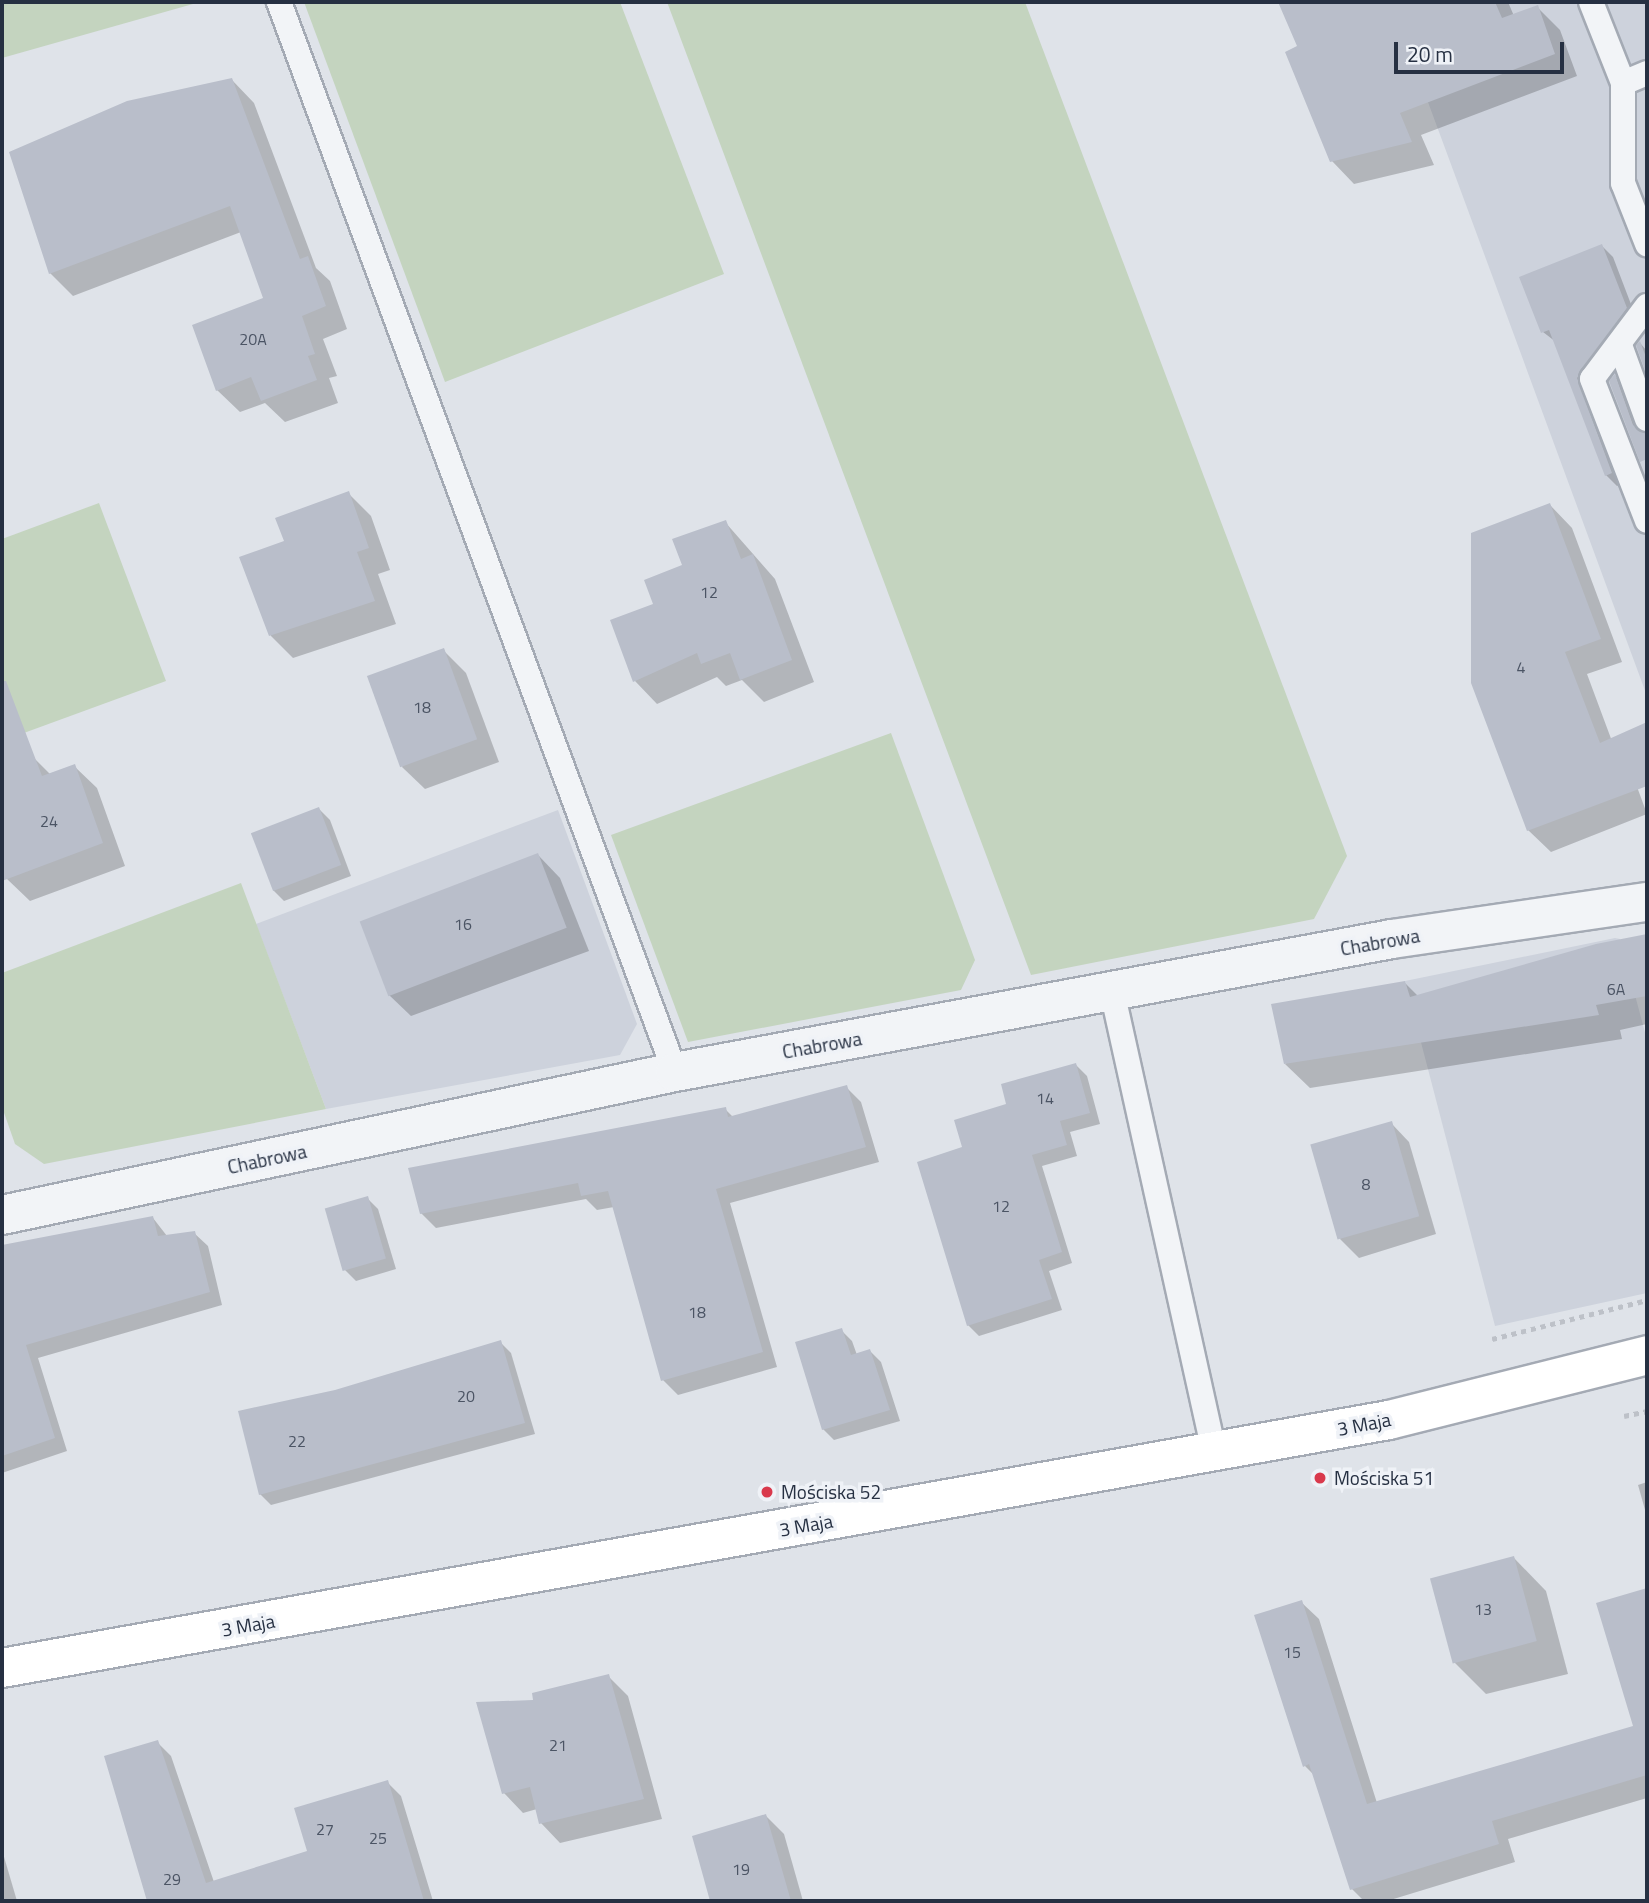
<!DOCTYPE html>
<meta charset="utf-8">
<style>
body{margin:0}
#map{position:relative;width:1649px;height:1903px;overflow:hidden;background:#dfe3e9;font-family:"Titillium Web",sans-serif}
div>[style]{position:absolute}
.built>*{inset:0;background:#cdd2dc}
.green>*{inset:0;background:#c4d4bf}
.shadow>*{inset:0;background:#0003}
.building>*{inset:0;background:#b9beca;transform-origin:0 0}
.path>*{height:4.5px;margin-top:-2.25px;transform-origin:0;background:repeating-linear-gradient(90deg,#bdc1c8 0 5px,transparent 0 10px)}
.roads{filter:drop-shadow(2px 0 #a4aab4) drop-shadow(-2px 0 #a4aab4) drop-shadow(0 2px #a4aab4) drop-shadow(0 -2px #a4aab4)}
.service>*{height:24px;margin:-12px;padding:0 12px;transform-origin:12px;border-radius:12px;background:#f2f4f7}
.minor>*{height:38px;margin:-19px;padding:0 19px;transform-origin:19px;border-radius:19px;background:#f2f4f7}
.secondary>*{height:38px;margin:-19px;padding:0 19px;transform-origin:19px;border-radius:19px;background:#fff}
.dots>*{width:19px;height:19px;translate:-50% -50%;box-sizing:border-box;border:4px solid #eff2f7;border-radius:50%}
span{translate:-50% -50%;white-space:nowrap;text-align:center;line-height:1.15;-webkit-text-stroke:7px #eff2f7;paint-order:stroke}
.number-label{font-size:16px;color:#4b5464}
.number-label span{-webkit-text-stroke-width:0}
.street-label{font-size:19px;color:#263042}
.poi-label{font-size:19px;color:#263042}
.left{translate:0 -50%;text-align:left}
.frame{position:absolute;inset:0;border:4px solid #263042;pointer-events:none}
.scale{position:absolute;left:1394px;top:42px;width:170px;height:32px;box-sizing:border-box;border:4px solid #263042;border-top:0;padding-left:9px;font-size:21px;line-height:24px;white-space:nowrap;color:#263042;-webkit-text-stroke:5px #eff2f7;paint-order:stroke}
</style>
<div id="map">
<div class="built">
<div style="clip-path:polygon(1391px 2px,1647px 2px,1647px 696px,1493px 278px)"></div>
<div style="clip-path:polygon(558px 810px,637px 1024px,620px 1055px,326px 1109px,256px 924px)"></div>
<div style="clip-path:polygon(1615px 938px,1620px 939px,1647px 1040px,1647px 1293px,1495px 1326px,1405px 981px)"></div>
</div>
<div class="green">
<div style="clip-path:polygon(2px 2px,200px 2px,2px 58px)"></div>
<div style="clip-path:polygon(304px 2px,620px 2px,724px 274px,445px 382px)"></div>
<div style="clip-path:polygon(667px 2px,1025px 2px,1347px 856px,1314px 919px,1031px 975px)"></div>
<div style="clip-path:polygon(99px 503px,166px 681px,2px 741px,2px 539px)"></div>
<div style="clip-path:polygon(891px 733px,975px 960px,961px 990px,688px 1042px,611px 835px)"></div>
<div style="clip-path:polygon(241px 883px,326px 1109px,44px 1164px,15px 1144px,2px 1107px,2px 973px)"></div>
</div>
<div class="shadow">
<div style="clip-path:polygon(1280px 2px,1508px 2px,1514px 16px,1537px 7px,1560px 30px,1577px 76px,1421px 135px,1434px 165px,1354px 184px,1332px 161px,1299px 47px)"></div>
<div style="clip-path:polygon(232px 80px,254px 103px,316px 268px,330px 281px,347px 329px,323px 339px,337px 376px,329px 378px,338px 403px,285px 422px,265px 403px,240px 412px,217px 390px,265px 299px,241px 232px,73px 296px,50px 273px)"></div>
<div style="clip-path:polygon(1602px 246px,1613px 257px,1637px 320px,1587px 389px,1622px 484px,1617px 486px,1606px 475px,1556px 342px,1543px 332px)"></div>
<div style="clip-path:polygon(1640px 343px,1647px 351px,1647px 371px,1638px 346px)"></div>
<div style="clip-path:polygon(1615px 376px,1625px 387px,1647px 435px,1647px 466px)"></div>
<div style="clip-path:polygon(348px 493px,371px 516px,390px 570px,378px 574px,396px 624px,293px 658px,271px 636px,241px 558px,286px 542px)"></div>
<div style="clip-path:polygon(1550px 505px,1572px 528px,1622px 662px,1587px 674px,1616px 752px,1629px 765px,1647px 814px,1551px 852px,1528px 830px)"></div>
<div style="clip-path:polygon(725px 522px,775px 579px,814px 682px,764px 702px,742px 680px,726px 686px,717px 677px,657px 704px,635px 681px,655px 605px)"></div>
<div style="clip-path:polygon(443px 650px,466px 673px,499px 762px,425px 789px,402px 767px)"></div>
<div style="clip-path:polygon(34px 758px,51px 775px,74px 766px,97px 788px,125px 866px,30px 901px,7px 879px,2px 864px,2px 770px)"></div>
<div style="clip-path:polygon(319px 809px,330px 820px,351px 876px,284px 901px,273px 890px)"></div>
<div style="clip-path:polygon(538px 855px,560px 878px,589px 951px,411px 1016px,388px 994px)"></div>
<div style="clip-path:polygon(1647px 936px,1647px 1024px,1620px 1030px,1622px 1039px,1310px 1088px,1285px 1064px,1404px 982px,1418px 996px)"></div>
<div style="clip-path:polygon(1076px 1065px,1087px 1076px,1100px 1124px,1070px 1132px,1077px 1156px,1042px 1166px,1072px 1263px,1049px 1271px,1062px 1310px,979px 1336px,968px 1325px,964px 1148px,1008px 1105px)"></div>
<div style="clip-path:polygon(846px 1087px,861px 1102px,879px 1162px,730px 1203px,777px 1367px,678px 1395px,663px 1380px,614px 1207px,597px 1210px,586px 1199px,436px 1228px,421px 1213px,725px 1109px,733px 1117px)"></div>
<div style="clip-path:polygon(1391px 1123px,1409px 1142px,1436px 1234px,1359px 1258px,1340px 1239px)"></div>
<div style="clip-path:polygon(367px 1198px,378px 1209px,396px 1269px,356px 1281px,345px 1270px)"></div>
<div style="clip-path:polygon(153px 1218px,167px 1236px,194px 1233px,208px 1246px,222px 1305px,38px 1358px,67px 1451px,2px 1473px,2px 1247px)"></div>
<div style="clip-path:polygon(841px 1330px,852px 1341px,857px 1355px,870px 1351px,881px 1362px,900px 1421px,834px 1440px,823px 1429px)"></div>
<div style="clip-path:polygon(500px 1342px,511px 1353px,535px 1434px,271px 1505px,260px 1494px,336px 1392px)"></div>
<div style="clip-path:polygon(1647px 1482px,1647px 1517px,1638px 1485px)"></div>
<div style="clip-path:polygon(1514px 1558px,1546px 1591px,1568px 1674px,1486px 1694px,1453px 1661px)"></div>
<div style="clip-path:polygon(1647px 1590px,1647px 1798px,1508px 1839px,1515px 1862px,1387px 1901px,1364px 1901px,1352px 1889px,1315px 1776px,1305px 1766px,1301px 1602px,1319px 1619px,1377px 1803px,1635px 1727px)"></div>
<div style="clip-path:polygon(608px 1676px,628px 1696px,662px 1819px,560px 1843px,541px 1823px,537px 1809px,523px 1813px,504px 1793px)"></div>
<div style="clip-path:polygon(157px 1742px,171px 1756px,214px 1882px,309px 1852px,387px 1782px,401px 1796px,433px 1901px,148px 1901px,106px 1757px)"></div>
<div style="clip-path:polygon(766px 1816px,784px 1834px,803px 1901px,712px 1901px,694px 1837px)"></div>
<div style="clip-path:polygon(2px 1850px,17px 1901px,2px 1901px)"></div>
</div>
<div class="building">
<div style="clip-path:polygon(1278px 2px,1495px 2px,1502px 18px,1538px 5px,1555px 54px,1400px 113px,1412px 142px,1330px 162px,1285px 52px,1297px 46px)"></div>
<div style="clip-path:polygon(232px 78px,300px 259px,308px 256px,326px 306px,302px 316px,315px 354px,308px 356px,317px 380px,261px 401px,251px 377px,216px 391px,192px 325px,263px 298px,230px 206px,49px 274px,9px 152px,127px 101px)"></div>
<div style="clip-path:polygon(1602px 244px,1627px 308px,1577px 378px,1612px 473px,1605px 476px,1549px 330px,1541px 333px,1519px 277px)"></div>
<div style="clip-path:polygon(1640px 341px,1647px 360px,1647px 376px,1636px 345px)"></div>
<div style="clip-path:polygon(1615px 374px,1633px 425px,1647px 433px,1647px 459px,1640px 462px,1609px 381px)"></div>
<div style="clip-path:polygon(349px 491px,369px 548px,357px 552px,375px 601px,269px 636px,239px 557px,284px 541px,275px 518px)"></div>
<div style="clip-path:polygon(1550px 503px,1601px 639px,1565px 652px,1600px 743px,1647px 722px,1647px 786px,1527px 831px,1471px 683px,1471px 533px)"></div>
<div style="clip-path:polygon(726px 520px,741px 559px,753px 554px,792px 660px,740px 680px,730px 653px,701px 664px,697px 653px,633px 682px,610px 620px,653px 604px,644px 580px,682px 565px,672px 539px)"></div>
<div style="left:444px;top:648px;width:97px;height:82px;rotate:70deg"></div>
<div style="clip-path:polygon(2px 681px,6px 681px,42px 776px,75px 764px,103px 843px,2px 881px)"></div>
<div style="left:319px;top:807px;width:62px;height:73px;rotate:69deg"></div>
<div style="left:538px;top:853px;width:80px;height:191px;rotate:69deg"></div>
<div style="clip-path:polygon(1647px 934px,1647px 996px,1596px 1005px,1599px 1015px,1284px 1064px,1271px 1004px,1405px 981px,1410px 997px,1596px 944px)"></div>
<div style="clip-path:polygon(1076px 1063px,1090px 1113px,1060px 1121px,1067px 1145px,1032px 1155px,1062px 1252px,1039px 1260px,1052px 1299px,967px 1326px,917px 1162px,962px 1147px,954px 1120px,1006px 1104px,1001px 1084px)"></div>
<div style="clip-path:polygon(847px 1085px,866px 1147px,716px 1189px,763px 1352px,661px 1381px,608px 1191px,581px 1196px,578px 1183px,420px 1214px,408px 1168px,726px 1107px,728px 1117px)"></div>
<div style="left:1392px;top:1121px;width:99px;height:85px;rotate:74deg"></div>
<div style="left:368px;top:1196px;width:65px;height:45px;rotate:74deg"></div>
<div style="clip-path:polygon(153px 1216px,158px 1236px,195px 1231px,210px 1292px,26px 1345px,55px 1438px,2px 1456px,2px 1245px)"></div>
<div style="clip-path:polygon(842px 1328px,851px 1355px,870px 1349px,890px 1410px,822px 1430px,795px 1342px)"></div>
<div style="clip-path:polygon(501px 1340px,525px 1423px,259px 1495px,238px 1411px,335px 1390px)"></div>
<div style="left:1514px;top:1556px;width:88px;height:87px;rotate:75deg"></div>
<div style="clip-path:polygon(1647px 1588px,1647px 1775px,1492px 1821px,1499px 1844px,1350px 1890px,1309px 1764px,1303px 1767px,1254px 1615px,1302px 1600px,1367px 1804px,1633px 1726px,1596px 1603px)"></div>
<div style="clip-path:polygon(609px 1674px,644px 1799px,539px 1824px,530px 1787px,502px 1794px,476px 1702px,533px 1700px,532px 1693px)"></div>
<div style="clip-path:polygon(158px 1740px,206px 1883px,307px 1851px,294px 1808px,388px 1780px,424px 1901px,147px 1901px,104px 1756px)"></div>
<div style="clip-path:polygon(766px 1814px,791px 1901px,710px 1901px,692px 1836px)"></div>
</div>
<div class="path">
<div style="left:1492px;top:1339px;width:160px;rotate:-14.1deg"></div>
<div style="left:1624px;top:1416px;width:24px;rotate:-12deg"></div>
</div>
<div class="roads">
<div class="service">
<div style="left:279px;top:2px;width:1141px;rotate:69.69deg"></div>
<div style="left:1591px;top:2px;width:87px;rotate:68.4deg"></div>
<div style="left:1647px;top:73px;width:26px;rotate:157deg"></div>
<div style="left:1623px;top:83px;width:100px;rotate:90deg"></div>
<div style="left:1623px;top:183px;width:66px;rotate:68.5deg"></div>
<div style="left:1647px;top:306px;width:91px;rotate:127deg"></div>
<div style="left:1592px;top:379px;width:152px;rotate:68.8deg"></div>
<div style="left:1620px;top:345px;width:79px;rotate:70deg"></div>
<div style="left:1112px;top:991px;width:471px;rotate:77.5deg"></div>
</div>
<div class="minor">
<div style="left:2px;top:1215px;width:688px;rotate:-12deg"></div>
<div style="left:675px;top:1072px;width:729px;rotate:-10.51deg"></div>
<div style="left:1392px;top:939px;width:258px;rotate:-8.3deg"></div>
</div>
<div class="secondary">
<div style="left:2px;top:1668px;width:1409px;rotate:-10.14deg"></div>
<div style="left:1389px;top:1420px;width:266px;rotate:-14.1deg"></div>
</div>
</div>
<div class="dots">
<div style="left:1320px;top:1478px;background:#d9394c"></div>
<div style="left:767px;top:1492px;background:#d9394c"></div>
</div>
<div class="number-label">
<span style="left:253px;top:339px">20A</span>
<span style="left:709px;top:592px">12</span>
<span style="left:1521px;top:667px">4</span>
<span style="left:422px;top:707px">18</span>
<span style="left:49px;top:821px">24</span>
<span style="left:463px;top:924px">16</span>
<span style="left:1616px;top:989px">6A</span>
<span style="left:1045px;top:1098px">14</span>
<span style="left:1366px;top:1184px">8</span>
<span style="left:1001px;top:1206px">12</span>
<span style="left:697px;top:1312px">18</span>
<span style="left:466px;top:1396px">20</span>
<span style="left:297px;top:1441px">22</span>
<span style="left:1483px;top:1609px">13</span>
<span style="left:1292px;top:1652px">15</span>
<span style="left:558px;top:1745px">21</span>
<span style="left:325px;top:1829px">27</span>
<span style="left:378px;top:1838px">25</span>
<span style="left:741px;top:1869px">19</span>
<span style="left:172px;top:1879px">29</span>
</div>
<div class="street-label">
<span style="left:1380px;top:942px;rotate:-10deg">Chabrowa</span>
<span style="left:822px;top:1045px;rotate:-10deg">Chabrowa</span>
<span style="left:267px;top:1159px;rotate:-12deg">Chabrowa</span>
<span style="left:1364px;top:1424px;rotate:-11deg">3 Maja</span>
<span style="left:806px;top:1525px;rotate:-10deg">3 Maja</span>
<span style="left:248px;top:1625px;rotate:-10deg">3 Maja</span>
</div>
<div class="poi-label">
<span class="left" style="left:1334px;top:1478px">Mościska 51</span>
<span class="left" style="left:781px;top:1492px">Mościska 52</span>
</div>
<div class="frame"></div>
<div class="scale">20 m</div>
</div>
